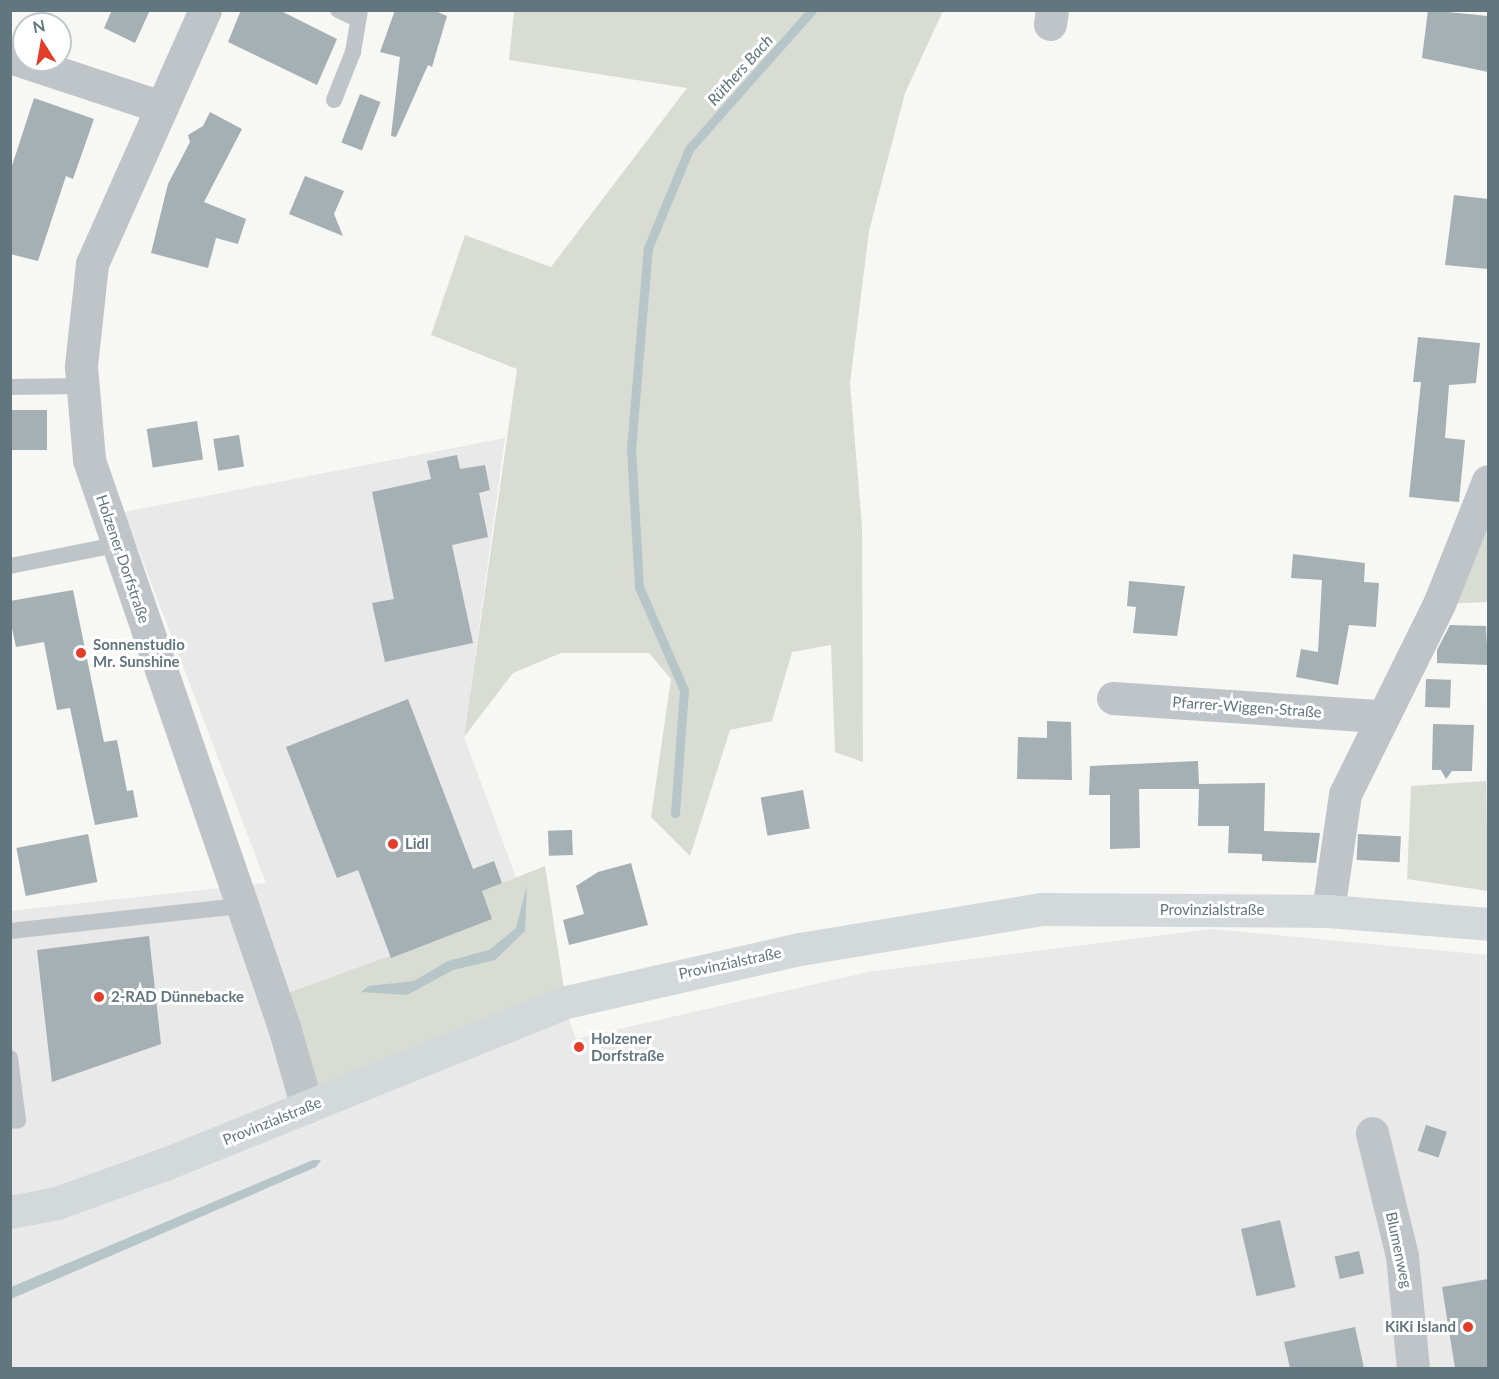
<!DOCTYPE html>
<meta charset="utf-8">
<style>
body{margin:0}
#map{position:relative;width:1499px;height:1379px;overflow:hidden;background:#f7f7f4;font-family:Lato,sans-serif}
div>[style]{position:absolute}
.built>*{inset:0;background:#e8e9e8}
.green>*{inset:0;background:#d8dcd3}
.water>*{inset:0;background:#b6c5c7}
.stream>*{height:9px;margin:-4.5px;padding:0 4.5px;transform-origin:4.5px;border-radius:4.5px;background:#b6c5c7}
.building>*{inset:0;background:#a5b0b4;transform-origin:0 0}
.service>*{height:16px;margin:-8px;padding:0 8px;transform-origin:8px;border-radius:8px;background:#bec4c7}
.minor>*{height:33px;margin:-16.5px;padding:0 16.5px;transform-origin:16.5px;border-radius:16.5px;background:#bec4c7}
.primary>*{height:33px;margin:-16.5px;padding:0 16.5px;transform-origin:16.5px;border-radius:16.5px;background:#d3d9db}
.dots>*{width:16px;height:16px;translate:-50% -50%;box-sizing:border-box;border:3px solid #fff;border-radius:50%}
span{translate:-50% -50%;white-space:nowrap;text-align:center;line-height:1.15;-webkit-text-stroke:6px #fff;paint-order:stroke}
.street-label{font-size:15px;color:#62767f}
.poi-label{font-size:15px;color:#62767f;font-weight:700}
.left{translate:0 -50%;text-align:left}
.right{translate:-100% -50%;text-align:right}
.water-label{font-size:16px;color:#5d767a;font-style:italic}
.frame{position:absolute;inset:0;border:12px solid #62767f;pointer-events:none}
.north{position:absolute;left:12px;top:12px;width:60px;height:60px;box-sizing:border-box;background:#fff;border:2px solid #c0c8cc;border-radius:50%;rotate:349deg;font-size:16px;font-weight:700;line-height:24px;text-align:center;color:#62767f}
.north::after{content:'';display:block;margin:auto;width:21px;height:27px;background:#e33d29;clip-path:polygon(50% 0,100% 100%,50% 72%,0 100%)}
</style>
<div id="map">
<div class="built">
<div style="clip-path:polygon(505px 438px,464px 737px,576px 1039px,868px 972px,1211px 929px,1488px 955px,1488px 1368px,11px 1368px,10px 911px,266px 883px,124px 512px)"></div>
</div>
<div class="green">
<div style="clip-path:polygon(514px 11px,943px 11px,905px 93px,869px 231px,850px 383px,862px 526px,863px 762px,835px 752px,831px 645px,792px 652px,772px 721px,730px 730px,690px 856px,651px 817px,671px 679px,649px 653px,561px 653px,513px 673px,464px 737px,517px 369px,431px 335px,465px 235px,551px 267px,687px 88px,509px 60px)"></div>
<div style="clip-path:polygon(1488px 481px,1488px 602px,1439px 604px)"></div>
<div style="clip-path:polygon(1485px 692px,1488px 891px,1407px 879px,1411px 786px,1486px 781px)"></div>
<div style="clip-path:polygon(545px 866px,566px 1002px,307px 1107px,274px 998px,492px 919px,482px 891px)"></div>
</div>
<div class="water">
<div style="clip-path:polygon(527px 885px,525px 931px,495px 960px,453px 970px,407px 995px,361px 992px,368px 986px,414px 981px,448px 961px,489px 950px,516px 928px)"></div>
<div style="clip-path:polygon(313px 1160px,321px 1160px,316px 1167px,11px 1299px,11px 1287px)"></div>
</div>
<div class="stream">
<div style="left:675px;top:813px;width:123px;rotate:-85.8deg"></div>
<div style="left:684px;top:690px;width:112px;rotate:-113.6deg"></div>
<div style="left:639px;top:587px;width:138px;rotate:-93.3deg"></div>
<div style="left:631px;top:449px;width:202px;rotate:-85.2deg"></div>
<div style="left:648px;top:248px;width:107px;rotate:-67.5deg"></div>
<div style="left:689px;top:149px;width:186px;rotate:-48.5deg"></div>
</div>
<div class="building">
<div style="clip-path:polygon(112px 10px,150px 10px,135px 43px,104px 28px)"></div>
<div style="clip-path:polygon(241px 10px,279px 10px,337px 39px,317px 85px,228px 42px)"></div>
<div style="clip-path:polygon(395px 10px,433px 10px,447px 16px,432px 67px,428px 65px,396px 137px,391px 136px,400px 57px,380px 52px)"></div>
<div style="clip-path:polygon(1428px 10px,1488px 16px,1488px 72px,1422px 58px)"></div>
<div style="left:360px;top:94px;width:22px;height:52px;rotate:21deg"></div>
<div style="clip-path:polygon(34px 98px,94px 119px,73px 179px,66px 176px,38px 261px,10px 254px,10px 172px)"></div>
<div style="clip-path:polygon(210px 112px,242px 129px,204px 202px,246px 219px,238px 244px,216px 238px,208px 268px,151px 253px,168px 184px,190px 142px,188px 135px,203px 126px)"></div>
<div style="clip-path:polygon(305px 176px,344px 191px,334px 214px,343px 236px,289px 214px)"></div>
<div style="clip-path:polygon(1454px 195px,1488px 199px,1488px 269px,1445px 265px)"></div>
<div style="clip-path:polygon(1418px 337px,1480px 343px,1476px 383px,1449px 385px,1445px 438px,1465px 440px,1459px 502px,1409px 497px,1421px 382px,1413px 382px)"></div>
<div style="left:10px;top:410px;width:37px;height:40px"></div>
<div style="left:197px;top:421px;width:39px;height:51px;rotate:81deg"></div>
<div style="left:239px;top:435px;width:32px;height:26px;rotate:81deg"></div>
<div style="clip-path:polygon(457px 455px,460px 469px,485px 465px,490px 490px,479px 493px,488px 537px,452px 545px,473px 643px,385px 662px,372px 603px,394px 599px,372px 492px,431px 479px,427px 461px)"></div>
<div style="clip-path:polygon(1293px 554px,1365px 563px,1364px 582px,1379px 583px,1376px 627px,1349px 625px,1338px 685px,1296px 677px,1301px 649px,1318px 652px,1322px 580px,1291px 578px)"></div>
<div style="clip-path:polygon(1129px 581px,1185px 586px,1177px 636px,1133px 633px,1136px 607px,1127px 606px)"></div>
<div style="clip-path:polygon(73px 590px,104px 742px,117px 740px,127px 791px,133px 790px,138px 817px,95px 825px,70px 708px,57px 710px,44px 642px,16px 647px,10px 619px,10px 601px)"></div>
<div style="clip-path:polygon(1450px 625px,1486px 626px,1488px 665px,1437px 663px,1437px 650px)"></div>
<div style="left:1426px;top:679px;width:25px;height:28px;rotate:2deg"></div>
<div style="clip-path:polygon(408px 699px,473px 869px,494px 861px,502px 883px,482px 891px,492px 919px,391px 958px,358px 870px,337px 878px,286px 747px)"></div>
<div style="clip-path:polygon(1047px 721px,1071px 722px,1072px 780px,1017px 779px,1018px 737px,1047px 738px)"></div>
<div style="clip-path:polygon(1433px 724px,1474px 725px,1472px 771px,1452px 771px,1446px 779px,1441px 770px,1432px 770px)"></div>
<div style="clip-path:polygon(1198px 761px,1199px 784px,1265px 783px,1264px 831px,1320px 833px,1316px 863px,1262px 861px,1262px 854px,1228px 853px,1229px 826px,1198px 826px,1199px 789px,1139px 789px,1140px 848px,1110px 849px,1110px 795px,1089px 795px,1090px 766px)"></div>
<div style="left:803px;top:790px;width:39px;height:43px;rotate:80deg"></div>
<div style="left:572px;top:830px;width:25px;height:24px;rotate:88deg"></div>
<div style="left:88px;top:834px;width:49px;height:73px;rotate:79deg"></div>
<div style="left:1358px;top:834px;width:43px;height:26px;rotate:3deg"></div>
<div style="clip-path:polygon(631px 863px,648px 925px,569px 945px,563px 920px,584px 914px,576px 886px,598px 872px)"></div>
<div style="clip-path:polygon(149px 936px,161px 1044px,52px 1082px,37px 950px)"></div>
<div style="left:1426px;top:1125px;width:22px;height:27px;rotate:18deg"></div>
<div style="left:1280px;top:1220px;width:69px;height:40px;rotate:77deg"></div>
<div style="left:1359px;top:1251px;width:23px;height:25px;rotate:77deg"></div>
<div style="clip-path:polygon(1488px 1279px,1488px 1368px,1455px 1368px,1442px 1287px)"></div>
<div style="clip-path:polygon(1355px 1327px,1364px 1368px,1290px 1368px,1284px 1342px)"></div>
</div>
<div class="service">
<div style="left:338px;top:10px;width:21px;rotate:25deg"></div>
<div style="left:334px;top:100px;width:52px;rotate:-68.4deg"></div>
<div style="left:353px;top:52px;width:43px;rotate:-80.5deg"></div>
<div style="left:10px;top:387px;width:73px;rotate:-0.8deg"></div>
<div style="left:10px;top:566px;width:112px;rotate:-11.3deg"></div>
<div style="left:10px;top:931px;width:231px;rotate:-6.2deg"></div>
<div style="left:10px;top:1058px;width:63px;rotate:82.6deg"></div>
<div style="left:18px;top:1120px;width:8px;rotate:173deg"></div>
</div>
<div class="minor">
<div style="left:205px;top:10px;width:278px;rotate:114deg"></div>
<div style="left:92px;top:264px;width:103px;rotate:96.2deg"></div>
<div style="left:81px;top:366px;width:94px;rotate:85.1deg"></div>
<div style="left:89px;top:460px;width:600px;rotate:71.02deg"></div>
<div style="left:284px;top:1027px;width:83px;rotate:74deg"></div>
<div style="left:1050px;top:24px;width:14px;rotate:-82deg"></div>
<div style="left:10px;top:57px;width:159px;rotate:18.3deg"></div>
<div style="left:1113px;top:698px;width:268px;rotate:3.9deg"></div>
<div style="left:1328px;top:911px;width:118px;rotate:-81.7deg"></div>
<div style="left:1345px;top:794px;width:212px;rotate:-63.7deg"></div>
<div style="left:1439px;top:604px;width:132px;rotate:-68.3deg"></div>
<div style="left:1372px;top:1133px;width:127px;rotate:76.3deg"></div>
<div style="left:1402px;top:1256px;width:113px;rotate:84.4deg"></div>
</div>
<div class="primary">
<div style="left:10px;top:1212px;width:48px;rotate:-10.8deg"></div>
<div style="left:57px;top:1203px;width:115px;rotate:-19.9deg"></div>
<div style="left:165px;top:1164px;width:432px;rotate:-22deg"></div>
<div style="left:566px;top:1002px;width:240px;rotate:-12.8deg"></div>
<div style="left:800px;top:949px;width:244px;rotate:-9.4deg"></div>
<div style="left:1041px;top:909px;width:287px;rotate:0.4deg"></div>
<div style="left:1328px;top:911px;width:161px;rotate:4.6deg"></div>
</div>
<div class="dots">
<div style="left:81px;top:653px;background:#e33d29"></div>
<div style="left:393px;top:844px;background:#e33d29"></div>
<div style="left:99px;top:997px;background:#e33d29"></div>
<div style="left:579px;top:1047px;background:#e33d29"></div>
<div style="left:1468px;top:1327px;background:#e33d29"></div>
</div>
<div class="street-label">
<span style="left:123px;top:559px;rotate:71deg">Holzener Dorfstraße</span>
<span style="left:1247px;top:707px;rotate:4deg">Pfarrer-Wiggen-Straße</span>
<span style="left:1212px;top:910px">Provinzialstraße</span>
<span style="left:730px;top:963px;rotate:-12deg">Provinzialstraße</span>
<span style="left:272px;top:1121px;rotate:-22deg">Provinzialstraße</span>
<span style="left:1399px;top:1250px;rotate:78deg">Blumenweg</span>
</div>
<div class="poi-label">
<span class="left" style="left:93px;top:653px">Sonnenstudio<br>Mr. Sunshine</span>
<span class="left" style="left:405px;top:844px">Lidl</span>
<span class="left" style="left:111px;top:997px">2-RAD Dünnebacke</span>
<span class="left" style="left:591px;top:1047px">Holzener<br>Dorfstraße</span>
<span class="right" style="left:1456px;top:1327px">KiKi Island</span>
</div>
<div class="water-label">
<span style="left:740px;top:70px;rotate:-48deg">Rüthers Bach</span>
</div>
<div class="frame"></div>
<div class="north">N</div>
</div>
